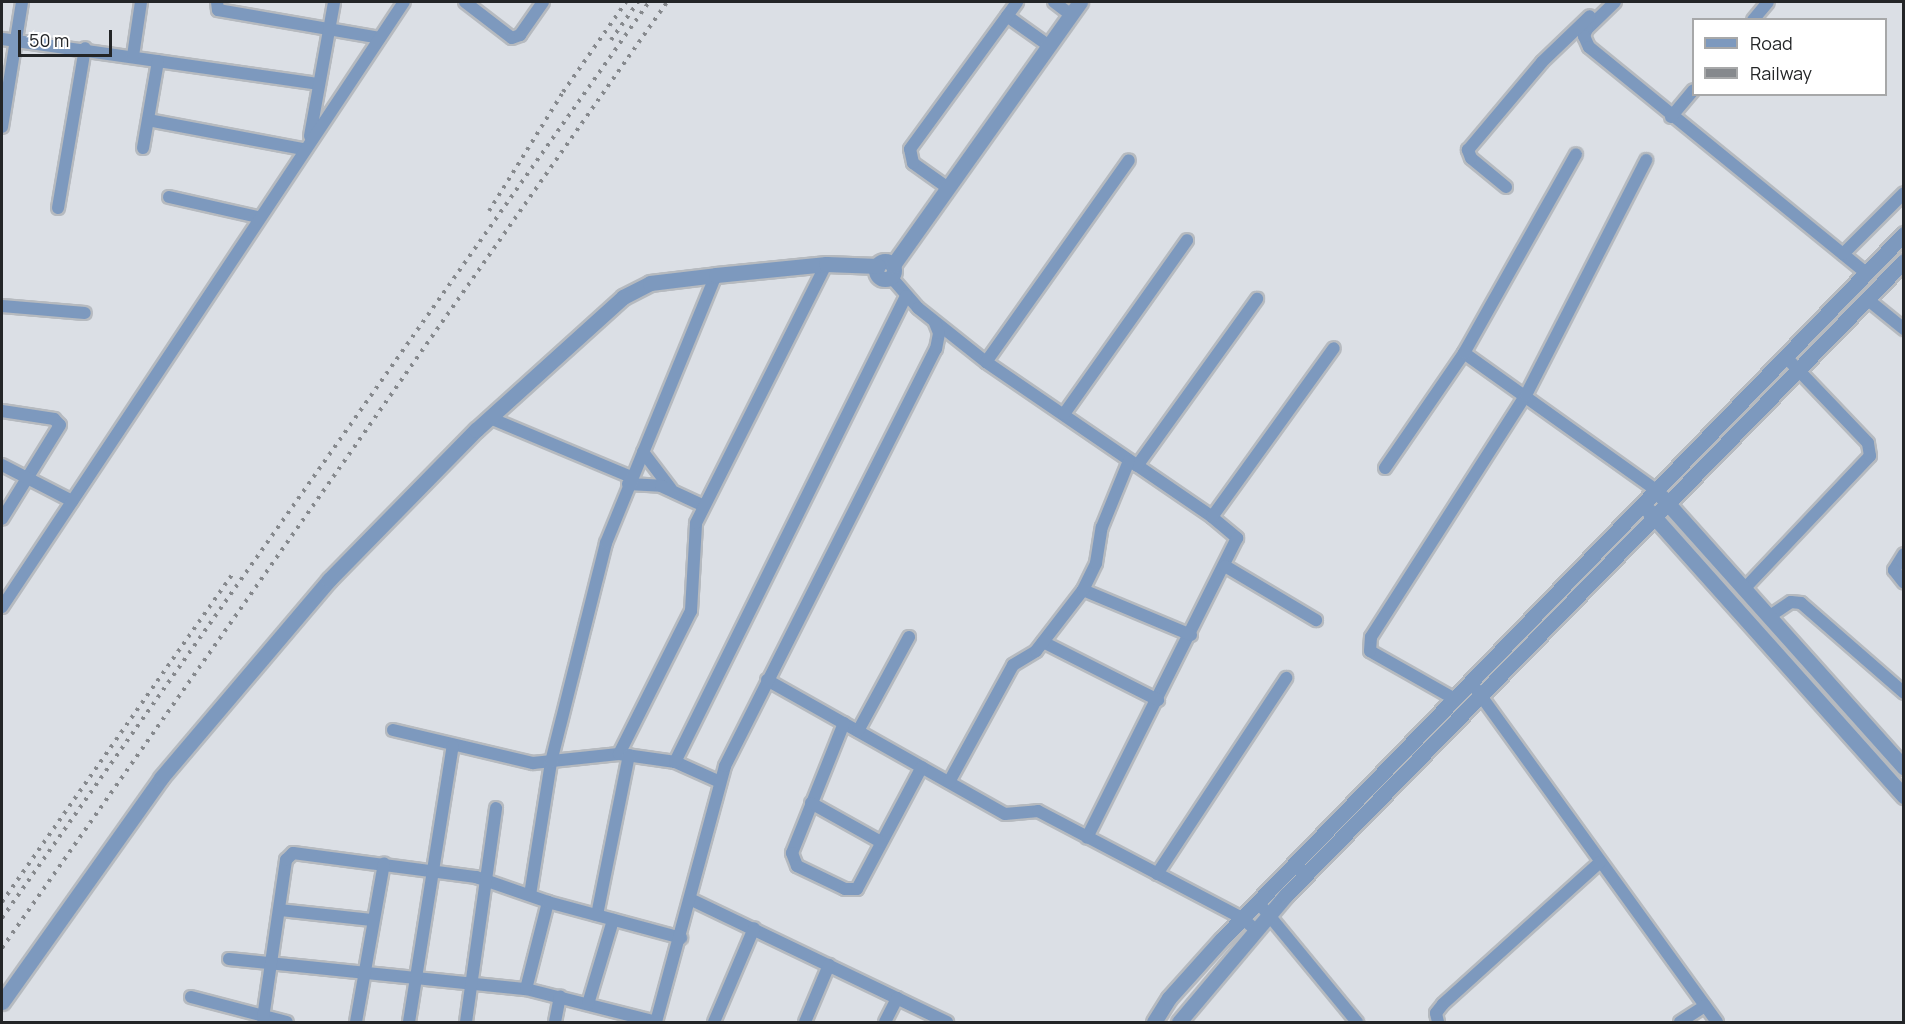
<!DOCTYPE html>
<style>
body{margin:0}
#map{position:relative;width:1905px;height:1024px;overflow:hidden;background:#dbdfe5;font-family:Manrope,sans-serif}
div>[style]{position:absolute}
.roads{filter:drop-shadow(2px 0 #b6babf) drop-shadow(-2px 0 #b6babf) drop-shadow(0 2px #b6babf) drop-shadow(0 -2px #b6babf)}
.minor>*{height:12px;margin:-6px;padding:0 6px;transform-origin:6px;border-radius:6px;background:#7d99be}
.tertiary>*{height:15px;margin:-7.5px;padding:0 7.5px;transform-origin:7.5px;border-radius:7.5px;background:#7d99be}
.tertiary>.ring{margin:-7.5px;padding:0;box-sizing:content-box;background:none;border:15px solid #7d99be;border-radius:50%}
.rail>*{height:4px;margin-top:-2px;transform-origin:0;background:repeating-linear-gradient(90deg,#86898d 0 3px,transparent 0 9px)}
span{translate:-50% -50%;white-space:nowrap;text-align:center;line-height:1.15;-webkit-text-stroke:4.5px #fff;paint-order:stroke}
.frame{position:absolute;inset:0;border:3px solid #232527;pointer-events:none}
.legend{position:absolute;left:1692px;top:18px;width:195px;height:78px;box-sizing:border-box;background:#fff;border:2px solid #a7a8a9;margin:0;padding:8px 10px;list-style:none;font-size:18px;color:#232527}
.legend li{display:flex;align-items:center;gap:12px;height:30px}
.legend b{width:30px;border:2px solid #a7a8a9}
.scale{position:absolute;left:18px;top:30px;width:94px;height:27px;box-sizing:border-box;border:3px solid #232527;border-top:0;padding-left:8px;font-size:18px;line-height:21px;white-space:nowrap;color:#232527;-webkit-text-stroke:4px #fff;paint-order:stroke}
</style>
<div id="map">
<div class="roads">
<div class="minor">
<div style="left:217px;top:2px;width:8px;rotate:83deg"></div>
<div style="left:218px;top:10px;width:164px;rotate:9.8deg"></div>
<div style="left:465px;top:2px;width:59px;rotate:37.5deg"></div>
<div style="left:512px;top:38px;width:9px;rotate:-21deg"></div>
<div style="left:520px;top:35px;width:40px;rotate:-55.1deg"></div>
<div style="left:1054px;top:2px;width:21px;rotate:37deg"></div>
<div style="left:1615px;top:2px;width:39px;rotate:136deg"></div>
<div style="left:1587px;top:29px;width:8px;rotate:113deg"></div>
<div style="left:1584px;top:36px;width:12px;rotate:66deg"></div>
<div style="left:1589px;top:47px;width:357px;rotate:39.2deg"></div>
<div style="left:1007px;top:16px;width:52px;rotate:35.5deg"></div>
<div style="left:1753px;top:20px;width:23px;rotate:-50deg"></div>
<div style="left:2px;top:39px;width:320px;rotate:8.1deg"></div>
<div style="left:133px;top:56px;width:55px;rotate:-81.6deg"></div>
<div style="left:1671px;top:117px;width:35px;rotate:-50deg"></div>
<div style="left:148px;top:120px;width:158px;rotate:10.6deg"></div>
<div style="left:2px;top:127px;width:127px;rotate:-80.9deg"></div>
<div style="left:310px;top:136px;width:136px;rotate:-79.8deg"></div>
<div style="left:143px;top:148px;width:88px;rotate:-80.2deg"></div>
<div style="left:1506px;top:187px;width:45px;rotate:-140.4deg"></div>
<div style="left:1471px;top:158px;width:9px;rotate:-111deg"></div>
<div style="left:1468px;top:150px;width:115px;rotate:-49.9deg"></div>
<div style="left:1542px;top:62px;width:66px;rotate:-43.8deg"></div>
<div style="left:948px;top:188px;width:43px;rotate:-144.5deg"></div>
<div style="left:913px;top:163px;width:14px;rotate:-102deg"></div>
<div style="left:910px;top:149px;width:182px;rotate:-53.9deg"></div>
<div style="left:169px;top:197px;width:91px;rotate:12.7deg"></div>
<div style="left:58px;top:208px;width:162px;rotate:-80.4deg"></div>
<div style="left:1843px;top:254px;width:86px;rotate:-45deg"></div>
<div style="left:891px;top:277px;width:41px;rotate:48.9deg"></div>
<div style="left:918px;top:308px;width:87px;rotate:38.5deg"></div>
<div style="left:986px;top:362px;width:274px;rotate:34.4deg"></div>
<div style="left:1212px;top:517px;width:33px;rotate:40deg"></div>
<div style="left:1237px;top:538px;width:335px;rotate:116.6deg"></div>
<div style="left:1867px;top:299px;width:48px;rotate:39deg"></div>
<div style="left:2px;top:306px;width:83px;rotate:4.8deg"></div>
<div style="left:1464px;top:353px;width:236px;rotate:35.5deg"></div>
<div style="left:986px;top:362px;width:247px;rotate:-54.7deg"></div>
<div style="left:2px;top:411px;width:53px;rotate:8.7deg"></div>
<div style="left:54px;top:419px;width:8px;rotate:45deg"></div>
<div style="left:60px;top:425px;width:110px;rotate:121.7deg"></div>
<div style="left:1064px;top:414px;width:213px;rotate:-54.7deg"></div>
<div style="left:490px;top:418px;width:153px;rotate:22.7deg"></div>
<div style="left:643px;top:452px;width:46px;rotate:52.9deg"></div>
<div style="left:2px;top:465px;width:79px;rotate:27.2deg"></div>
<div style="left:1137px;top:466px;width:206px;rotate:-54.3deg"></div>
<div style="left:1385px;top:468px;width:140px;rotate:-55.5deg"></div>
<div style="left:1464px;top:353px;width:228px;rotate:-60.6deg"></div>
<div style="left:628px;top:484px;width:33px;rotate:3deg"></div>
<div style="left:661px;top:486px;width:47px;rotate:24.9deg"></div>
<div style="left:1212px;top:517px;width:208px;rotate:-54.2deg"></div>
<div style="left:1904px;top:554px;width:19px;rotate:122deg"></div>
<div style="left:1894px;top:570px;width:16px;rotate:52deg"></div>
<div style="left:1225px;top:566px;width:106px;rotate:30.7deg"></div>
<div style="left:1745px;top:588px;width:182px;rotate:-46.6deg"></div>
<div style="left:1870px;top:456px;width:13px;rotate:-99deg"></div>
<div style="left:1868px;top:443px;width:120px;rotate:-133.7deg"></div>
<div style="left:1083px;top:590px;width:117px;rotate:22.6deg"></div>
<div style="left:2px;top:607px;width:726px;rotate:-56.4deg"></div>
<div style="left:1770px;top:616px;width:25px;rotate:-34deg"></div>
<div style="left:1791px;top:602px;width:10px;rotate:6deg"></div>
<div style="left:1801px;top:603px;width:137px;rotate:41.1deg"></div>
<div style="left:1043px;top:642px;width:129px;rotate:26.8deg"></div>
<div style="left:767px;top:680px;width:273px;rotate:29.4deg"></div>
<div style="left:1005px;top:814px;width:33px;rotate:-5deg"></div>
<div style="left:1038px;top:811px;width:230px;rotate:27.7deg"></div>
<div style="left:1242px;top:918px;width:18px;rotate:41deg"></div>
<div style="left:1476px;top:689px;width:411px;rotate:54.1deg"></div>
<div style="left:1453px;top:698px;width:95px;rotate:-150.5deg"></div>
<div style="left:1370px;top:651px;width:14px;rotate:-86deg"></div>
<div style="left:1371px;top:637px;width:287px;rotate:-57.4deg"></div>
<div style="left:1526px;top:395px;width:264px;rotate:-62.9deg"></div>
<div style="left:844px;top:723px;width:140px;rotate:111.8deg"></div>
<div style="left:792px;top:853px;width:14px;rotate:69deg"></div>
<div style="left:797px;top:866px;width:53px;rotate:25.6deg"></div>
<div style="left:845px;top:889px;width:12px"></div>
<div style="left:857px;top:889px;width:138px;rotate:-62deg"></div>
<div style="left:393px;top:730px;width:144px;rotate:13.3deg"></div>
<div style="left:533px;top:763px;width:86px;rotate:-6deg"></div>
<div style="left:619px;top:754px;width:57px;rotate:8.1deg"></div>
<div style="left:858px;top:731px;width:107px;rotate:-61.5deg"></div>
<div style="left:619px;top:754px;width:160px;rotate:-63.3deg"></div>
<div style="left:691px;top:611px;width:88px;rotate:-86.7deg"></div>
<div style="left:696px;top:523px;width:290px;rotate:-63.3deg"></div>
<div style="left:720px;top:782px;width:49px;rotate:-156deg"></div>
<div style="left:675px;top:762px;width:520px;rotate:-63.63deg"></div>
<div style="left:949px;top:782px;width:133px;rotate:-61.3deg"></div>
<div style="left:1013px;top:665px;width:27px;rotate:-31deg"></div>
<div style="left:1036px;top:651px;width:77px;rotate:-52.4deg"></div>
<div style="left:1083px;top:590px;width:30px;rotate:-64deg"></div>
<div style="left:1096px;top:563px;width:36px;rotate:-81deg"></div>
<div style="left:1102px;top:527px;width:71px;rotate:-67.8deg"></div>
<div style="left:811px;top:803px;width:80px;rotate:29.1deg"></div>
<div style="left:1157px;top:874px;width:235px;rotate:-56.6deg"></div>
<div style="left:530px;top:895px;width:135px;rotate:-81deg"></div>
<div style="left:551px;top:762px;width:226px;rotate:-75.9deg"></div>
<div style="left:606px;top:543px;width:290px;rotate:-67.7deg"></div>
<div style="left:692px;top:900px;width:283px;rotate:25.6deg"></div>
<div style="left:1258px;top:902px;width:156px;rotate:50.5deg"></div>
<div style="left:280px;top:910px;width:93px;rotate:6.2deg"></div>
<div style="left:597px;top:915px;width:163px;rotate:-78.7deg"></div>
<div style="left:229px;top:959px;width:299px;rotate:5.8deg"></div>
<div style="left:526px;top:989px;width:134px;rotate:14.2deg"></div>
<div style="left:526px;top:989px;width:90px;rotate:-75.8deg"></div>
<div style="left:191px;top:997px;width:99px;rotate:14.6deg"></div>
<div style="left:588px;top:1004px;width:88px;rotate:-73.4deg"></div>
<div style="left:263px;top:1018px;width:160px;rotate:-81.7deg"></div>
<div style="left:286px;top:860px;width:10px;rotate:-45deg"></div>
<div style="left:293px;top:853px;width:185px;rotate:7.5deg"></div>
<div style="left:476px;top:877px;width:76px;rotate:19.1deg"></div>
<div style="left:548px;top:902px;width:138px;rotate:15.1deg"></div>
<div style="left:356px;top:1022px;width:161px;rotate:-80deg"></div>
<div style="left:409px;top:1022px;width:280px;rotate:-81deg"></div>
<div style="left:466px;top:1022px;width:216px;rotate:-82deg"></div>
<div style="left:555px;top:1022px;width:26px;rotate:-79deg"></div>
<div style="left:656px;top:1022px;width:265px;rotate:-74.9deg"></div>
<div style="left:725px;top:766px;width:467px;rotate:-63.2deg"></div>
<div style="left:936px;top:349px;width:16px;rotate:-79deg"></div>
<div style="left:939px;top:333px;width:11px;rotate:-112deg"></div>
<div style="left:714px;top:1022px;width:102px;rotate:-66.9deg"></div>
<div style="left:805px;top:1022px;width:62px;rotate:-67.2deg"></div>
<div style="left:885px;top:1022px;width:27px;rotate:-63deg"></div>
<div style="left:1438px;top:1022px;width:9px;rotate:-103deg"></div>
<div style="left:1436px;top:1013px;width:11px;rotate:-52deg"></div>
<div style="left:1443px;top:1004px;width:212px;rotate:-42.1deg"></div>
<div style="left:1680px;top:1022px;width:30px;rotate:-33deg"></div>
</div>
<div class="tertiary">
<div class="ring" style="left:876px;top:261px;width:3px;height:3px"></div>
<div style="left:893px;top:265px;width:323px;rotate:-54.6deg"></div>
<div style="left:1662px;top:497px;width:363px;rotate:48.2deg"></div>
<div style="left:1648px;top:510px;width:384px;rotate:48.2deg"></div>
<div style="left:2px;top:1002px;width:275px;rotate:-54.6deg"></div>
<div style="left:161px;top:778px;width:260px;rotate:-49.7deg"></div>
<div style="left:329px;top:580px;width:210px;rotate:-45.6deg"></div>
<div style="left:476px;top:430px;width:198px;rotate:-42.1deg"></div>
<div style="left:623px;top:297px;width:30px;rotate:-27deg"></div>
<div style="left:650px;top:283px;width:66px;rotate:-6.9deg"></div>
<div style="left:716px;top:275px;width:111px;rotate:-5.7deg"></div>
<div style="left:826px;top:264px;width:52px;rotate:2.2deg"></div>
<div style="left:1154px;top:1022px;width:28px;rotate:-58deg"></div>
<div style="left:1169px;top:998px;width:79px;rotate:-48.1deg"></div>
<div style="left:1222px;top:939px;width:981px;rotate:-45.95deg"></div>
<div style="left:1179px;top:1022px;width:166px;rotate:-49.9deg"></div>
<div style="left:1286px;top:895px;width:885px;rotate:-45.73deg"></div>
</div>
</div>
<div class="rail">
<div style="left:611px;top:40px;width:47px;rotate:-54.6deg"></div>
<div style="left:489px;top:211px;width:140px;rotate:-58.1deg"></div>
<div style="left:563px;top:92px;width:110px;rotate:-55deg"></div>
<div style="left:2px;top:902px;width:402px;rotate:-54.9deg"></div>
<div style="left:2px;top:918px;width:1121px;rotate:-54.77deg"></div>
<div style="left:2px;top:948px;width:1156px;rotate:-54.89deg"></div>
</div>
<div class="frame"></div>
<ul class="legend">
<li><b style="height:8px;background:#7d99be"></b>Road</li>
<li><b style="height:8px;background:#86898d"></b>Railway</li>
</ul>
<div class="scale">50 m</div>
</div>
